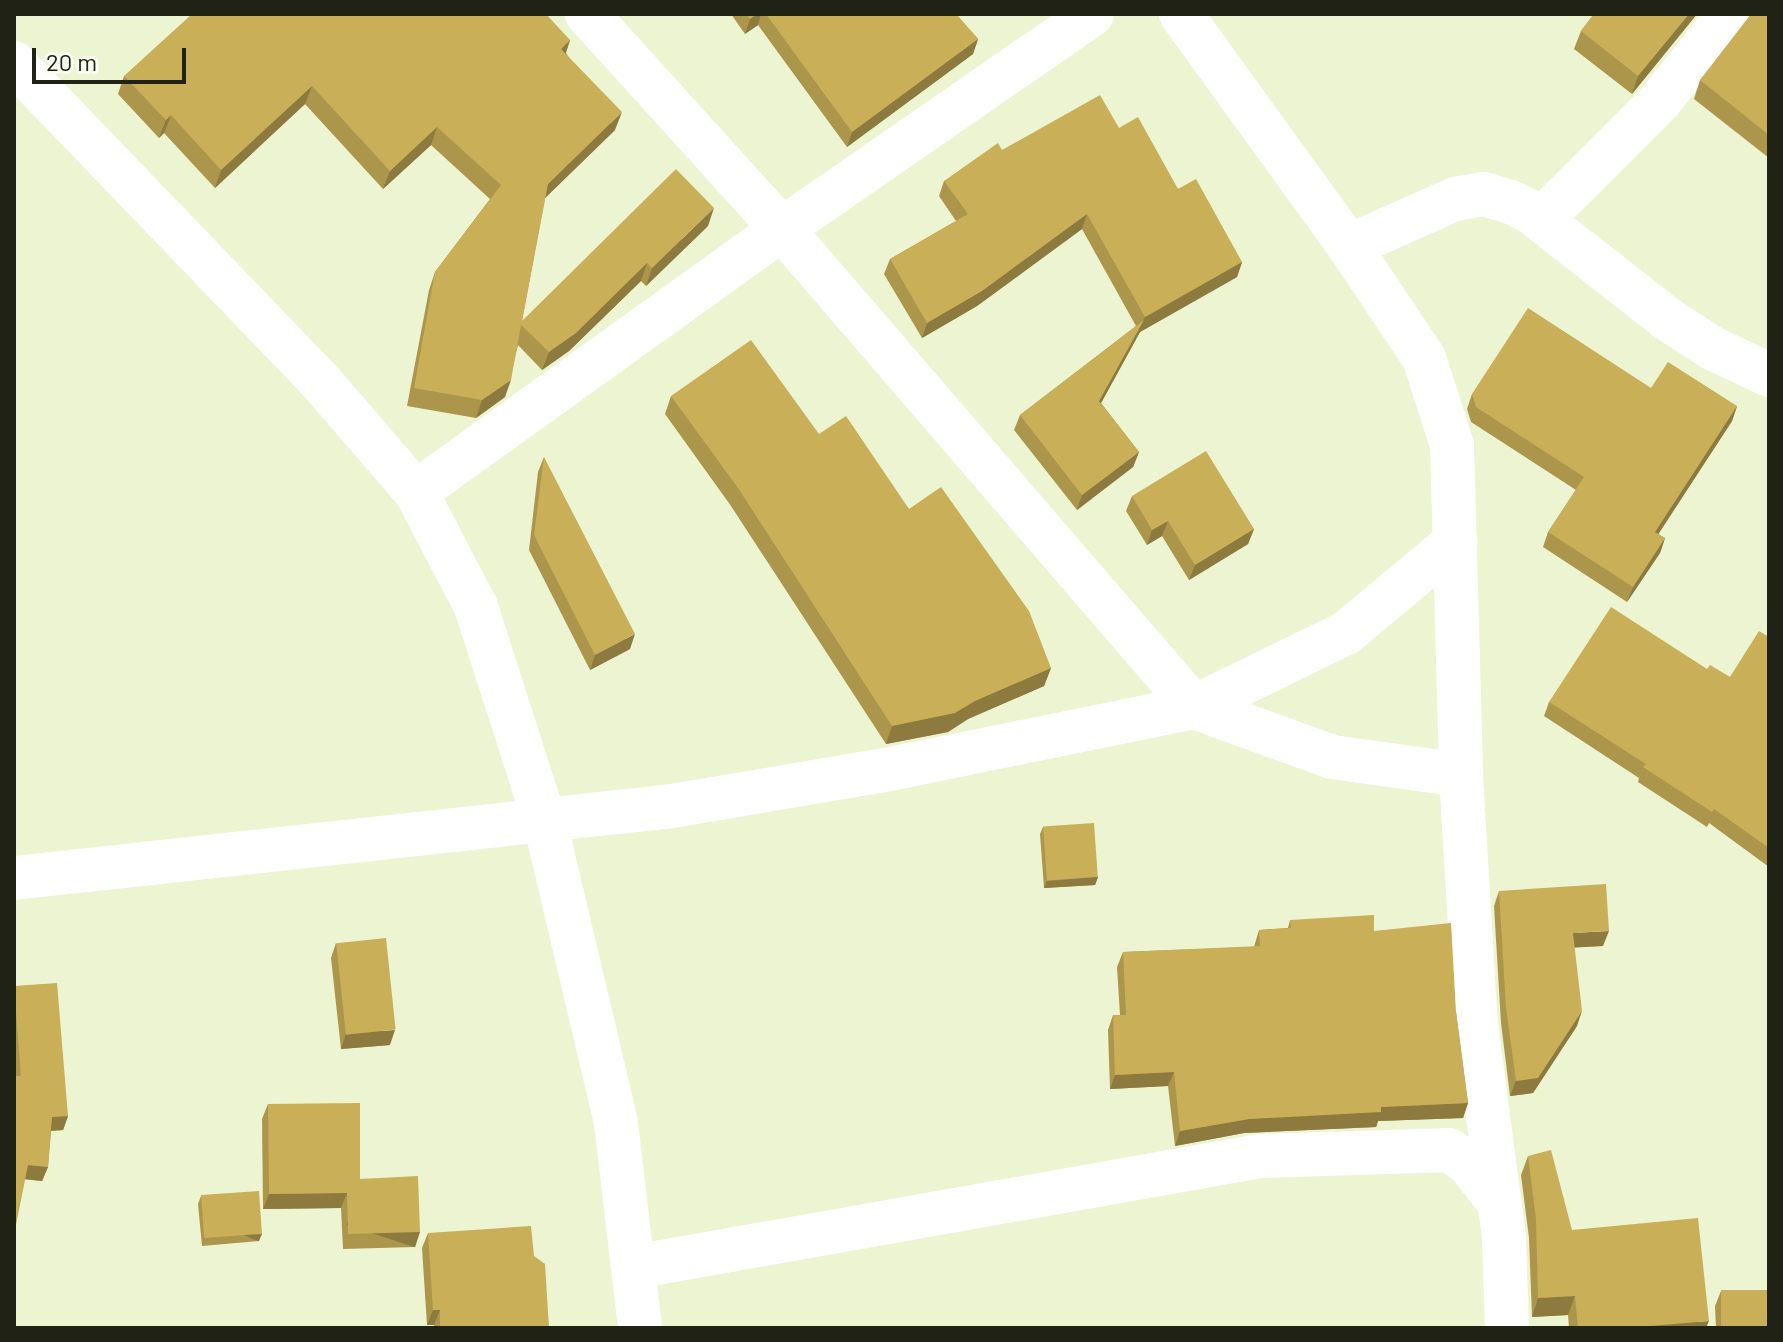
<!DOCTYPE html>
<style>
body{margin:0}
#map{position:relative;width:1783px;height:1342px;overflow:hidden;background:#ecf4d1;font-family:Barlow,sans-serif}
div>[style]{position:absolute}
.minor>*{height:44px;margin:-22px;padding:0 22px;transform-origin:22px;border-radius:22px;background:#fff}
.wall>*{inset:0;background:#ac964c}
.shaded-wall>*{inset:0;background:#8c7a3e;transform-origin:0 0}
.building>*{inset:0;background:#c8af58;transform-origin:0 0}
span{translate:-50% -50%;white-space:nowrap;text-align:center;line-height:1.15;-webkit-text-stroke:6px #fbfef1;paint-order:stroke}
.frame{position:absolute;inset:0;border:16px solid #202216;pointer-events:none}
.scale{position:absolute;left:32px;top:48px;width:154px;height:36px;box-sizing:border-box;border:4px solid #202216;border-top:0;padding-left:10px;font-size:24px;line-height:28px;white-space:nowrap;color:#202216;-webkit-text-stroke:6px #fbfef1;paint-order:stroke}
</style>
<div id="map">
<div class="minor">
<div style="left:587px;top:14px;width:290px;rotate:47.8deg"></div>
<div style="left:782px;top:229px;width:631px;rotate:49.24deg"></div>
<div style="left:1194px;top:707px;width:147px;rotate:19.9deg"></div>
<div style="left:1332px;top:757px;width:130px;rotate:7.9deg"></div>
<div style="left:1181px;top:14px;width:286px;rotate:54.1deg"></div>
<div style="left:1349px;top:246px;width:135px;rotate:56.2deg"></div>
<div style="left:1424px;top:358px;width:91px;rotate:72.2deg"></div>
<div style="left:1452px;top:445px;width:330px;rotate:88.4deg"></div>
<div style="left:1461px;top:775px;width:250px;rotate:86.6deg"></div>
<div style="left:1476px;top:1025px;width:216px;rotate:82.5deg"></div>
<div style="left:1504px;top:1239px;width:89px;rotate:88.1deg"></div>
<div style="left:14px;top:63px;width:443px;rotate:46.1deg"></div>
<div style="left:321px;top:382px;width:145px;rotate:49.2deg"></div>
<div style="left:416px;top:492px;width:130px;rotate:62.4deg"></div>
<div style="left:476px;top:607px;width:226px;rotate:72.2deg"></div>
<div style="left:545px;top:822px;width:309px;rotate:76.7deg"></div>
<div style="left:616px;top:1123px;width:206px;rotate:83.3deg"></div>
<div style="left:1541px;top:220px;width:168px;rotate:-45deg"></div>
<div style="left:1660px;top:101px;width:111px;rotate:-51.6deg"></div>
<div style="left:1349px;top:246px;width:116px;rotate:-23.9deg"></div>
<div style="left:1455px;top:199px;width:29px;rotate:-10deg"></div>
<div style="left:1484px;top:194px;width:28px;rotate:17deg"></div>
<div style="left:1511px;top:202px;width:22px;rotate:27deg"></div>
<div style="left:1531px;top:212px;width:172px;rotate:38.1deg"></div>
<div style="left:1666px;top:318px;width:55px;rotate:33.1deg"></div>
<div style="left:1712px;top:348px;width:63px;rotate:25.3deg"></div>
<div style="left:416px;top:492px;width:451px;rotate:-35.7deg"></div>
<div style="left:782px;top:229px;width:377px;rotate:-34.7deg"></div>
<div style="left:14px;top:878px;width:662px;rotate:-6.24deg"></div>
<div style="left:672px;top:806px;width:211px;rotate:-9.6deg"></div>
<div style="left:880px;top:771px;width:320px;rotate:-11.5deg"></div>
<div style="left:1194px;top:707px;width:169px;rotate:-26deg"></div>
<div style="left:1346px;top:633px;width:143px;rotate:-39.9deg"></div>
<div style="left:634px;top:1267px;width:636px;rotate:-10.05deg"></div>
<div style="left:1260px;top:1156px;width:189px;rotate:-1.8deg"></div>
<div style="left:1449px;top:1150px;width:24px;rotate:35deg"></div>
<div style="left:1469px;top:1164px;width:49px;rotate:52.4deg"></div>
</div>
<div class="wall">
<div style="clip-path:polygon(731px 14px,956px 14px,978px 39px,973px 54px,847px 147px,758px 25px,745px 34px)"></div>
<div style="clip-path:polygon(1594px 14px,1697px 14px,1632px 94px,1574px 49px,1581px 31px)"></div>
<div style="clip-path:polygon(1769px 14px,1769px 158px,1694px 99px,1700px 80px)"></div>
<div style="clip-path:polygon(570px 40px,566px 53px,615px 130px,545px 198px,522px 321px,708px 226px,646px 286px,641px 281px,569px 351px,542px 370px,518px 345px,505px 397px,476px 418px,407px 406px,429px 290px,435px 272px,490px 199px,431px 145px,383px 189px,305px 104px,215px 188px,164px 133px,159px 138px,118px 94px,124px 76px)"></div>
<div style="clip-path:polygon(1119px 128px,1178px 189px,1242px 262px,1237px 277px,1140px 332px,1101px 403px,1139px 452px,1133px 467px,1077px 510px,1014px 430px,1020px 415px,1136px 326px,1082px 229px,977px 306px,922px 338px,884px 274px,890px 259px,956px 221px,939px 196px,944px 181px,1002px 150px)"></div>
<div style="clip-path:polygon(1651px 388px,1737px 406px,1732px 421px,1658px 534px,1665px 538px,1660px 553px,1627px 602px,1543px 547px,1548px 532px,1576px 490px,1471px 422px,1467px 409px,1472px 394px)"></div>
<div style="clip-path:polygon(671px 396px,819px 434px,909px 509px,1051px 668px,1044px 686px,968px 719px,948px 732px,886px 744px,731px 506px,665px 414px)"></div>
<div style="clip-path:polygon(544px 457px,630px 649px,590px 670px,529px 550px,538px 472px)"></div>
<div style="clip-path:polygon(1132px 496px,1254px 529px,1248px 544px,1189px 580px,1162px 536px,1147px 545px,1126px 511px)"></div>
<div style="clip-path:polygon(1769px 637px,1769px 867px,1709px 823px,1707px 827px,1638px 782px,1639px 778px,1544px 716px,1549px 702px,1707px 669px,1730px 677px)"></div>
<div style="clip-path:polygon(1043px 827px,1098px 877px,1095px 885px,1044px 888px,1040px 834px)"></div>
<div style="clip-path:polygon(1499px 891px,1603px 946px,1574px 947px,1577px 1026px,1533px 1093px,1510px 1096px,1501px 1023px,1494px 906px)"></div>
<div style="clip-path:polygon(1290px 920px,1374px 931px,1456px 1012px,1468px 1103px,1463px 1118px,1378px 1121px,1376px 1127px,1244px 1133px,1175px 1146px,1168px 1086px,1110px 1089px,1108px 1030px,1113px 1015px,1120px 1015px,1117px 967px,1123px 952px,1254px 947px,1259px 930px,1288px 928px)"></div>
<div style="clip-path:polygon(336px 943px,390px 1045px,341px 1049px,331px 958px)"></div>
<div style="clip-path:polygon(14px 986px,68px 1116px,63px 1130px,51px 1131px,48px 1167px,42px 1181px,25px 1179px,14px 1068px)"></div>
<div style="clip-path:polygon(268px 1104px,360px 1179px,415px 1247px,343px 1249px,341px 1208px,263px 1209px,262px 1119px)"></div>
<div style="clip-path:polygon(1528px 1156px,1572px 1230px,1706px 1328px,1569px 1328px,1568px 1315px,1532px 1317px,1529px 1238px,1521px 1175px)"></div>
<div style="clip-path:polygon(201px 1196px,259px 1241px,202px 1246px,198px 1204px)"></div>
<div style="clip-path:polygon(428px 1233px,534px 1256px,549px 1328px,434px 1328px,434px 1325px,427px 1325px,422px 1248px)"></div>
<div style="clip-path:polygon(1721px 1291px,1769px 1328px,1716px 1328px,1715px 1306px)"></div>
</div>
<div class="shaded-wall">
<div style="clip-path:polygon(757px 14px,761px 14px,758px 25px,745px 34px,750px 19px)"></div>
<div style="clip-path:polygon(1689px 14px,1697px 14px,1632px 94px,1638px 76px)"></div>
<div style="clip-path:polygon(978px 39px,973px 54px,847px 147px,852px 132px)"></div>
<div style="clip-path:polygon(570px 40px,564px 58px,561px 49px)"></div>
<div style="clip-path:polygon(312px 86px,305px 104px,215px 188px,221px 170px)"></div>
<div style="clip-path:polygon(622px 112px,615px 130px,541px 202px,548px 184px)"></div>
<div style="clip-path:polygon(171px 115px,164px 133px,159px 138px,166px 120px)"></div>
<div style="clip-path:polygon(437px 127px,431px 145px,383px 189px,390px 171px)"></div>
<div style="clip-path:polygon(714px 208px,708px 226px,646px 286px,652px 268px)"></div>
<div style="clip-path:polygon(1087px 214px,1082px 229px,977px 306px,922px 338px,927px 323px)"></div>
<div style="clip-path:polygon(1242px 262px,1237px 277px,1140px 332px,1094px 416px,1099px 401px,1145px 317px)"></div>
<div style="clip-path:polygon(647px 263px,641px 281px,569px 351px,542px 370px,549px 352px)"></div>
<div style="clip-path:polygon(511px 380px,505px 397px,476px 418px,482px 400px)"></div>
<div style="clip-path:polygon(1737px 406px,1732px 421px,1650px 547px,1655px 532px)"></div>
<div style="clip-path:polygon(1139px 452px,1133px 467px,1077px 510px,1082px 495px)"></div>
<div style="clip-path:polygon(1168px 521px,1162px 536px,1147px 545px,1152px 530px)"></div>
<div style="clip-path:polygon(1254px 529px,1248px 544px,1189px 580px,1195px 565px)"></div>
<div style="clip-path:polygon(1665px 538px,1660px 553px,1627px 602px,1633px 587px)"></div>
<div style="clip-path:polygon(635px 634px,630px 649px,590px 670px,595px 655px)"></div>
<div style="clip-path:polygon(1051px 668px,1044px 686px,968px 719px,948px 732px,886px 744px,892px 726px,975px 701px)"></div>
<div style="clip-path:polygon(1098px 877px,1095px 885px,1044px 888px,1047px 881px)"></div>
<div style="clip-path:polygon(1609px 931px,1603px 946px,1567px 948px,1573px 933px)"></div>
<div style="clip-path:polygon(1582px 1011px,1577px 1026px,1533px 1093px,1510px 1096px,1516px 1081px)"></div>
<div style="clip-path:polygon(395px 1030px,390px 1045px,341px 1049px,346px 1034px)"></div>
<div style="clip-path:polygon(1174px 1072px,1168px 1086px,1110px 1089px,1115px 1075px)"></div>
<div style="clip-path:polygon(1468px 1103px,1463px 1118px,1378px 1121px,1376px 1127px,1244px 1133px,1175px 1146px,1180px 1131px,1249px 1119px,1381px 1107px)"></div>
<div style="clip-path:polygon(68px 1116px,63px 1130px,47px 1131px,52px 1117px)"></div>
<div style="clip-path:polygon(28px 1165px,48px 1167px,42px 1181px,23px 1179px)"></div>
<div style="clip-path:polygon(347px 1193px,341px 1208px,263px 1209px,269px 1194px)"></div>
<div style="left:420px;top:1232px;width:16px;height:72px;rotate:108deg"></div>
<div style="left:262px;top:1234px;width:8px;height:57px;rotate:113deg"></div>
<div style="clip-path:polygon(1575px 1296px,1568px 1315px,1532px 1317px,1538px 1298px)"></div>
<div style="clip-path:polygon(433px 1310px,440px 1310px,434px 1325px,427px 1325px)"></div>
<div style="clip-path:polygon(1709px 1321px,1706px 1328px,1625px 1328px)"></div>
</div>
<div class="building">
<div style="clip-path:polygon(192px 14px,546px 14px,570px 40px,561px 49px,622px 112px,548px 184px,522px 321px,676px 169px,714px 208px,652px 268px,647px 263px,576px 333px,549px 352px,521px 325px,511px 380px,482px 400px,414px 388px,435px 272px,501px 185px,437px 127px,390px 171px,312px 86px,221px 170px,171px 115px,166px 120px,124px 76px)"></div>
<div style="clip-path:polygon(747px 14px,757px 14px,750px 19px)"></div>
<div style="clip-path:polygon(766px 14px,956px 14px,978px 39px,852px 132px)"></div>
<div style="clip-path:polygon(1594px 14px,1689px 14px,1638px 76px,1581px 31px)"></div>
<div style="clip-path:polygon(1751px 14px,1769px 14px,1769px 135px,1700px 80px)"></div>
<div style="clip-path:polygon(1100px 95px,1119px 128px,1138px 117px,1178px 189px,1196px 179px,1242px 262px,1145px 317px,1087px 214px,982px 291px,927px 323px,890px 259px,968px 214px,944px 181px,998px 143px,1002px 150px)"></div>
<div style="clip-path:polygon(1528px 308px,1651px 388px,1668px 362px,1737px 406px,1655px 532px,1665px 538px,1633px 587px,1548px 532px,1584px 477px,1476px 407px,1472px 394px)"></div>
<div style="clip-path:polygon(1144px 320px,1099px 401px,1139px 452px,1082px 495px,1020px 415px)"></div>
<div style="clip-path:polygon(751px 340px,819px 434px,846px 416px,909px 509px,941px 487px,1029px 611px,1051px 668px,975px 701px,955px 713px,892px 726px,738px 488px,671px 396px)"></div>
<div style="clip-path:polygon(1206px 451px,1254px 529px,1195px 565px,1168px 521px,1152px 530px,1132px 496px)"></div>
<div style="clip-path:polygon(544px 457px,635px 634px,595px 655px,534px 535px)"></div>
<div style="clip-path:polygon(1611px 607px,1707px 669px,1710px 665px,1730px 677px,1759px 631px,1769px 637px,1769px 848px,1714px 809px,1712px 812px,1643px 767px,1646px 764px,1549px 702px)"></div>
<div style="left:1094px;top:823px;width:54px;height:51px;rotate:86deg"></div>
<div style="clip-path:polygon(1606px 884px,1609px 931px,1573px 933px,1582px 1011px,1538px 1078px,1516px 1081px,1506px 1008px,1499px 891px)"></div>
<div style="clip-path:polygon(1374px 915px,1374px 931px,1451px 923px,1456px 1012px,1468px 1103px,1381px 1107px,1381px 1112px,1249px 1119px,1180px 1131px,1174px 1072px,1115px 1075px,1113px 1015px,1126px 1015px,1123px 952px,1260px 946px,1259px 930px,1291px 928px,1290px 920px)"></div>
<div style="left:386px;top:938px;width:92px;height:50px;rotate:84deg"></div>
<div style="clip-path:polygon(57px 983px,68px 1116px,52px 1117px,48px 1167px,28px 1165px,14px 1235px,14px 1076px,21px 1076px,14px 986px)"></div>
<div style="clip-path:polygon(360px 1103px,360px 1179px,418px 1176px,420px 1232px,348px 1234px,347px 1193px,269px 1194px,268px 1104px)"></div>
<div style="clip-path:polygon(1551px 1150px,1572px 1230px,1698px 1218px,1709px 1321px,1625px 1328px,1578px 1328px,1575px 1296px,1538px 1298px,1536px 1219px,1528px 1156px)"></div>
<div style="left:259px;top:1191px;width:43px;height:58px;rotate:86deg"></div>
<div style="clip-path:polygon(531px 1226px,534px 1256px,545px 1264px,549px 1328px,440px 1328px,440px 1310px,433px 1310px,428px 1233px)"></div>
<div style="left:1769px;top:1290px;width:38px;height:48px;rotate:90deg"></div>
</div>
<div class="frame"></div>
<div class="scale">20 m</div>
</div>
